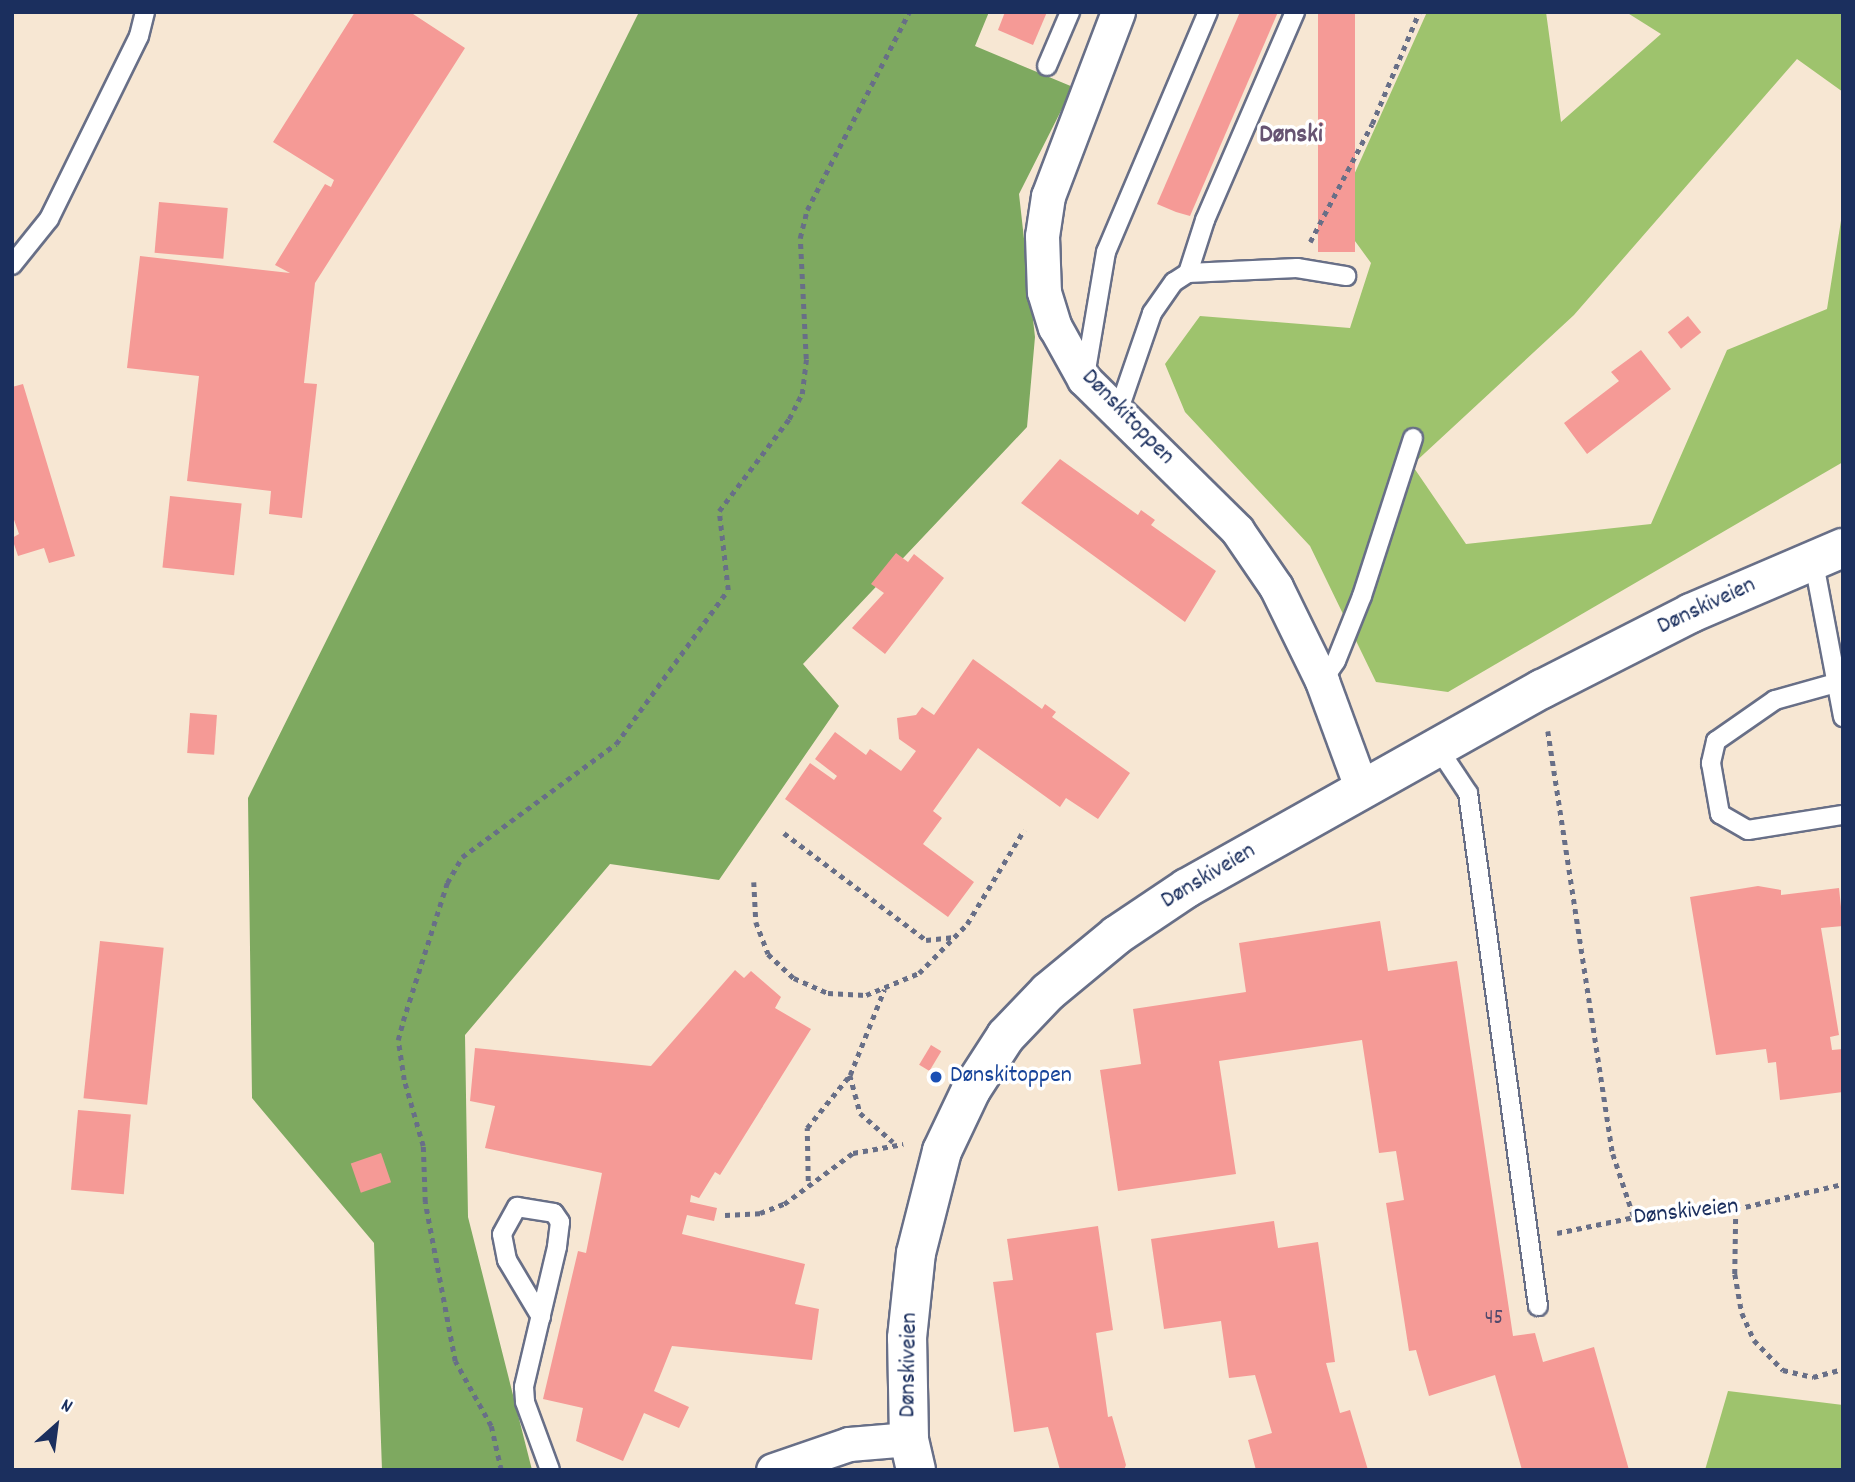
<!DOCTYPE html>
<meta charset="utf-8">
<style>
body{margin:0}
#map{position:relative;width:1855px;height:1482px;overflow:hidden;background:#f7e7d3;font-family:Dekko,sans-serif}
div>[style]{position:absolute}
.green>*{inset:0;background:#9ec36d}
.forest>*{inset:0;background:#7ea960}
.building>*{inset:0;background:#f59a96;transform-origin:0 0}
.path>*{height:4.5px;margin-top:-2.25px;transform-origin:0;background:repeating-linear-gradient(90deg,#686f87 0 5px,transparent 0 10px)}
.roads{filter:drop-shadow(2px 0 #686f87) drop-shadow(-2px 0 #686f87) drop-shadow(0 2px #686f87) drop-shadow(0 -2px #686f87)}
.lane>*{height:18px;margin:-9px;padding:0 9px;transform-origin:9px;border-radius:9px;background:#fff}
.street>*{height:33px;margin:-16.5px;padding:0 16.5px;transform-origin:16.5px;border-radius:16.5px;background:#fff}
.secondary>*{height:38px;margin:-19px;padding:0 19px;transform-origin:19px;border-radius:19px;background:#fff}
.dots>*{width:19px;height:19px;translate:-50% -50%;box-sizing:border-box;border:4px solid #fff;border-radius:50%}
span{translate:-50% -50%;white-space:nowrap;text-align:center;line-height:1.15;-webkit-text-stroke:7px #fff;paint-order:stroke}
.number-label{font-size:21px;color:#524a6c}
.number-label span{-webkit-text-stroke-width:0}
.street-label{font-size:24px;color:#1b2f5e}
.transit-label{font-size:24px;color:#164399}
.left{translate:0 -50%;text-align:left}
.neighbourhood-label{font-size:26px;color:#675472;font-weight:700}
.frame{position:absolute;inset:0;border:14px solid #1b2f5e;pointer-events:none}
.north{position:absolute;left:21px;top:1391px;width:70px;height:70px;-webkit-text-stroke:5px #fff;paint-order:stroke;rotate:28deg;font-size:19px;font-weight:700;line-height:28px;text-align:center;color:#1b2f5e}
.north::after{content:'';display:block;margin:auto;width:24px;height:32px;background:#1b2f5e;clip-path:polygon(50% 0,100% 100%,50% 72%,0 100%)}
</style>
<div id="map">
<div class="green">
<div style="clip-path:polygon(1427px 12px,1546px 12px,1561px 122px,1661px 34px,1626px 12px,1843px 12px,1843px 92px,1797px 59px,1574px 315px,1412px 465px,1466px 544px,1651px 524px,1727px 350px,1827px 309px,1843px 208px,1843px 462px,1448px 692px,1376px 682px,1310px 546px,1185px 412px,1165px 364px,1200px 316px,1350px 328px,1371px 263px,1336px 215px)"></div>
<div style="clip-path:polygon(1728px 1391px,1843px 1405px,1843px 1470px,1705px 1470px)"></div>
</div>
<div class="forest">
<div style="clip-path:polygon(639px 12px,989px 12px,975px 46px,1073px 87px,1019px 194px,1035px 337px,1027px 427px,803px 664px,839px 706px,719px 880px,610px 864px,465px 1035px,468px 1217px,532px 1470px,382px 1470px,374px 1243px,252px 1098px,248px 798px)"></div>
</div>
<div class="building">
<div style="clip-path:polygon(355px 12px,410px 12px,465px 48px,315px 283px,304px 383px,317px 384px,302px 518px,269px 514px,271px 491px,187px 481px,199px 376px,127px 368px,140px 256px,290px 273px,275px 265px,325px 184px,331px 187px,334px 180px,273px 142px)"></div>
<div style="clip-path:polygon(1005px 12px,1047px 12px,1033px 45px,998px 30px)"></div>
<div style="clip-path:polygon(1240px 12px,1278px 12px,1190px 216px,1176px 212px,1157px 204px)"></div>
<div style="left:1318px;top:12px;width:37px;height:240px"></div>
<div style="left:159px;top:202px;width:69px;height:51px;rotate:5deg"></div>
<div style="left:1688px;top:316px;width:21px;height:26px;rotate:51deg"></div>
<div style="clip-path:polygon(1641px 350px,1671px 389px,1587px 454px,1564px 423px,1619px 381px,1611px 372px)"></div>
<div style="clip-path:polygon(23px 384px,75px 556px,49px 563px,44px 548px,18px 556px,12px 538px,19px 534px,12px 514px,12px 387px)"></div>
<div style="clip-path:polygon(1060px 459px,1138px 515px,1141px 510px,1155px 520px,1151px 525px,1216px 571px,1185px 622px,1021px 503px)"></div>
<div style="left:170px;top:496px;width:72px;height:72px;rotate:6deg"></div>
<div style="clip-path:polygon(896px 553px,908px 562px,914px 554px,944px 578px,885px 654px,852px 628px,884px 593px,871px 584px)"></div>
<div style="clip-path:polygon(973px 659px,1042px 709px,1045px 704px,1056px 712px,1052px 717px,1130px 773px,1098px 819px,1066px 798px,1060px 807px,978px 748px,933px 811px,942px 818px,923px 844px,974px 882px,948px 917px,785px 799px,810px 763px,834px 780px,837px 776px,815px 759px,835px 732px,866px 755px,870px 749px,901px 771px,916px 751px,899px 739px,897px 718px,916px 715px,922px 707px,934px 715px)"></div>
<div style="left:190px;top:713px;width:27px;height:40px;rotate:4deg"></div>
<div style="clip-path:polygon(1758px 886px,1781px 890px,1781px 895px,1839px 888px,1843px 926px,1821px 928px,1839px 1035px,1830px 1037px,1832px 1050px,1843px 1049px,1843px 1092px,1780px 1100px,1776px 1062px,1768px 1063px,1766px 1049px,1716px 1055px,1690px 897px)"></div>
<div style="clip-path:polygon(1380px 921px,1388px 971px,1457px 961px,1513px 1336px,1535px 1333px,1543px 1362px,1594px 1347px,1629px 1470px,1522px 1470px,1495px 1375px,1429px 1396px,1416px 1350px,1409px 1351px,1386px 1203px,1404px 1200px,1396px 1151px,1379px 1153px,1362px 1040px,1219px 1061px,1236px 1174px,1118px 1191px,1100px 1070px,1141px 1064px,1133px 1009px,1246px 992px,1239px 943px)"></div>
<div style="left:100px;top:941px;width:64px;height:158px;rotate:6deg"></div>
<div style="clip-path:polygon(735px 970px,744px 978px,751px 971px,781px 997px,775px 1008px,811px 1029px,720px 1175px,715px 1172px,699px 1198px,691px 1195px,690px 1202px,717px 1208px,714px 1221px,687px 1215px,682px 1234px,805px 1264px,795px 1304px,819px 1309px,812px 1360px,672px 1346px,654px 1391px,689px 1407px,679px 1428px,644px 1413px,623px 1461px,576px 1441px,583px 1408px,543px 1399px,578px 1251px,586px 1253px,602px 1173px,485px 1148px,495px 1106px,470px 1101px,475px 1048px,651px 1066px)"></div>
<div style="left:931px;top:1045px;width:12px;height:23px;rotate:31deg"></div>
<div style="left:78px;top:1110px;width:53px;height:80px;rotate:5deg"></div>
<div style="left:381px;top:1153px;width:31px;height:32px;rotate:71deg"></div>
<div style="clip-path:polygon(1274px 1221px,1278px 1248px,1318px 1242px,1335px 1362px,1326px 1363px,1340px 1413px,1350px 1410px,1368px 1470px,1256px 1470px,1248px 1440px,1272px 1433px,1255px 1375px,1229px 1378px,1221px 1321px,1164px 1329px,1151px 1239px)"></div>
<div style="clip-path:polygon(1098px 1226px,1113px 1330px,1096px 1333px,1108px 1417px,1112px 1416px,1126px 1465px,1124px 1470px,1060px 1470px,1048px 1427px,1014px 1432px,993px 1282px,1013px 1280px,1007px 1239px)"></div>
</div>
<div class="path">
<div style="left:1310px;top:242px;width:133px;rotate:-62.3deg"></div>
<div style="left:1372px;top:124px;width:121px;rotate:-67.2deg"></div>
<div style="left:1548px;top:731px;width:428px;rotate:81.3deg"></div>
<div style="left:1613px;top:1154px;width:66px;rotate:71.6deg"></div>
<div style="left:784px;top:833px;width:178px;rotate:37deg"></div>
<div style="left:926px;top:940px;width:28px;rotate:-6deg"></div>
<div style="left:754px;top:882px;width:40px;rotate:87.1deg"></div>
<div style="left:756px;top:922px;width:34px;rotate:69deg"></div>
<div style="left:768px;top:954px;width:35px;rotate:43deg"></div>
<div style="left:794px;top:978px;width:37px;rotate:24deg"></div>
<div style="left:828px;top:993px;width:38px;rotate:3deg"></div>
<div style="left:866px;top:995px;width:57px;rotate:-22.5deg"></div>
<div style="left:919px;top:973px;width:69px;rotate:-45.6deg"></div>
<div style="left:967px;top:924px;width:110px;rotate:-58.8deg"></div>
<div style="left:850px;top:1075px;width:39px;rotate:75deg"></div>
<div style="left:860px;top:1113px;width:44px;rotate:41.3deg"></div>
<div style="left:808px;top:1181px;width:53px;rotate:-91.1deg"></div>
<div style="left:807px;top:1128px;width:68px;rotate:-50.9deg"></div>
<div style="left:850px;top:1075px;width:92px;rotate:-68.2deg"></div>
<div style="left:1736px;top:1209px;width:65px;rotate:90.9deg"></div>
<div style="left:1735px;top:1274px;width:40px;rotate:80deg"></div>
<div style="left:1742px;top:1313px;width:30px;rotate:66deg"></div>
<div style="left:1754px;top:1340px;width:42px;rotate:46deg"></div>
<div style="left:1783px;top:1370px;width:31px;rotate:13deg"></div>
<div style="left:1813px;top:1377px;width:31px;rotate:-15deg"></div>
<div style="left:725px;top:1215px;width:35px;rotate:-3deg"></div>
<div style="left:760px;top:1213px;width:26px;rotate:-21deg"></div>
<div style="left:784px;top:1204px;width:86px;rotate:-36.5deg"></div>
<div style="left:853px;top:1153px;width:51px;rotate:-10.2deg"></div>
<div style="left:1557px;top:1233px;width:79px;rotate:-11.7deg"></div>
<div style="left:1634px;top:1217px;width:102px;rotate:-4.5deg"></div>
<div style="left:1736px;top:1209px;width:110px;rotate:-13.2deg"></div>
<div style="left:501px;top:1470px;width:45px;rotate:-102.8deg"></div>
<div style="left:491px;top:1426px;width:74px;rotate:-119deg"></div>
<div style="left:455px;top:1361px;width:162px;rotate:-100.7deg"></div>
<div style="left:425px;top:1202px;width:56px;rotate:-92deg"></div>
<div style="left:423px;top:1146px;width:69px;rotate:-106.1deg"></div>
<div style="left:404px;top:1080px;width:40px;rotate:-98.5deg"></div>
<div style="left:398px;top:1040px;width:20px;rotate:-75deg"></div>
<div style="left:403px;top:1021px;width:145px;rotate:-72.3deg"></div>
<div style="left:447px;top:883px;width:30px;rotate:-60deg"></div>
<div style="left:462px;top:857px;width:191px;rotate:-36.3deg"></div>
<div style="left:616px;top:744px;width:190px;rotate:-54deg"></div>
<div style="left:728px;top:590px;width:80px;rotate:-96.5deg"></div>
<div style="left:719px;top:511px;width:116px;rotate:-52.7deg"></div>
<div style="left:789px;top:419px;width:28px;rotate:-63deg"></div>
<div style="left:802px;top:394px;width:35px;rotate:-83deg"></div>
<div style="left:806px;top:359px;width:121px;rotate:-92.8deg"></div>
<div style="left:800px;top:238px;width:29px;rotate:-76deg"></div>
<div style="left:807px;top:210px;width:223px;rotate:-62.7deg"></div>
</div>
<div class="roads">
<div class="lane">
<div style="left:1047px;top:66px;width:59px;rotate:-66.9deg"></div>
<div style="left:12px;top:265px;width:59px;rotate:-51.2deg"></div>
<div style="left:49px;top:219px;width:204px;rotate:-63.8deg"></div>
<div style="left:139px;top:36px;width:25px;rotate:-76deg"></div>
<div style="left:1188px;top:273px;width:56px;rotate:-72.2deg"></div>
<div style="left:1205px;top:220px;width:227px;rotate:-66.6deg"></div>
<div style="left:1085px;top:376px;width:126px;rotate:-80.4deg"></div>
<div style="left:1106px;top:252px;width:261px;rotate:-67deg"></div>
<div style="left:1118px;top:412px;width:105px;rotate:-71deg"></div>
<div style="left:1152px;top:313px;width:38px;rotate:-55deg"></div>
<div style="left:1174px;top:282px;width:17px;rotate:-33deg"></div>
<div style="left:1188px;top:273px;width:109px;rotate:-2.6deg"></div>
<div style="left:1297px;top:268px;width:50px;rotate:9.3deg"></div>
<div style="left:1813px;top:558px;width:162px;rotate:79.3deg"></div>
<div style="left:1322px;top:681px;width:24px;rotate:-55deg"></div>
<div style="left:1336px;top:661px;width:70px;rotate:-68.2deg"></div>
<div style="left:1362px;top:596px;width:166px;rotate:-72.1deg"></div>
<div style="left:1843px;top:681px;width:71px;rotate:164.4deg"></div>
<div style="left:1775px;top:700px;width:72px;rotate:145.2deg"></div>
<div style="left:1716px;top:741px;width:23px;rotate:103deg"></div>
<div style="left:1711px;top:763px;width:52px;rotate:80deg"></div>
<div style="left:1720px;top:814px;width:32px;rotate:30deg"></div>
<div style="left:1748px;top:830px;width:96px;rotate:-9deg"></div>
<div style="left:1438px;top:748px;width:54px;rotate:56.3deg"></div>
<div style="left:1468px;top:793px;width:518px;rotate:82.23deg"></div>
<div style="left:541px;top:1317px;width:66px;rotate:-120.8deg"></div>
<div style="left:507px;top:1260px;width:26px;rotate:-101deg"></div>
<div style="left:502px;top:1234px;width:31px;rotate:-61deg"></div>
<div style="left:517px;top:1207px;width:37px;rotate:9deg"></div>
<div style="left:554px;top:1213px;width:11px;rotate:56deg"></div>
<div style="left:560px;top:1222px;width:25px;rotate:97deg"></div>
<div style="left:557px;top:1247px;width:144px;rotate:103.3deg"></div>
<div style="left:524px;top:1387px;width:15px;rotate:86deg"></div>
<div style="left:525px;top:1402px;width:72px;rotate:69.8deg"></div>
</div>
<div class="street">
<div style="left:1118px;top:12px;width:197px;rotate:110.8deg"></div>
<div style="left:1048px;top:196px;width:40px;rotate:98.5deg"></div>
<div style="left:1042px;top:236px;width:56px;rotate:88deg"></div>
<div style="left:1044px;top:292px;width:37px;rotate:73deg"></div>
<div style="left:1055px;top:327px;width:60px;rotate:60.9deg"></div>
<div style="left:1084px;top:379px;width:215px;rotate:44.6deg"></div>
<div style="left:1237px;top:530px;width:69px;rotate:55.6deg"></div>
<div style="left:1276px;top:587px;width:105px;rotate:63.9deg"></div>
<div style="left:1322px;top:681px;width:116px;rotate:69.8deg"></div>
<div style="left:773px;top:1470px;width:80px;rotate:-18.9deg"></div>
<div style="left:849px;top:1444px;width:60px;rotate:-4.8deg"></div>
</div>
<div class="secondary">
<div style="left:916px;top:1470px;width:32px;rotate:-103deg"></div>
<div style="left:909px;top:1439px;width:101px;rotate:-91.1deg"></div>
<div style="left:907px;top:1338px;width:85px;rotate:-84deg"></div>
<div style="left:916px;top:1253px;width:105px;rotate:-75.7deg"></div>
<div style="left:942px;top:1151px;width:68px;rotate:-64.6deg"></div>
<div style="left:971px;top:1090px;width:64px;rotate:-57.1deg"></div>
<div style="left:1006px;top:1036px;width:61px;rotate:-46.3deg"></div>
<div style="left:1048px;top:992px;width:89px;rotate:-39.6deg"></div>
<div style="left:1117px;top:935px;width:84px;rotate:-33.9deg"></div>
<div style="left:1187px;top:888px;width:407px;rotate:-29.3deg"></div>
<div style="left:1542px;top:689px;width:167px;rotate:-27deg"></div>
<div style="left:1691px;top:613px;width:165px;rotate:-23.2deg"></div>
</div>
</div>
<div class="dots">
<div style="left:936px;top:1077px;background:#1a4fb4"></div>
</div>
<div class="number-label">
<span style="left:1494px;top:1319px">45</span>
</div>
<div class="street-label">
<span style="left:1127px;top:418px;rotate:46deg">Dønskitoppen</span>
<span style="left:1707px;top:607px;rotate:-25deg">Dønskiveien</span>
<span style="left:1209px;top:877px;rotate:-31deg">Dønskiveien</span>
<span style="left:1686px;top:1213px;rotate:-6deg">Dønskiveien</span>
<span style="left:910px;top:1365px;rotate:-89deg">Dønskiveien</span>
</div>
<div class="transit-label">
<span class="left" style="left:950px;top:1077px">Dønskitoppen</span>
</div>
<div class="neighbourhood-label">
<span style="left:1291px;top:136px">Dønski</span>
</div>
<div class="frame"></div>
<div class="north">N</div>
</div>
